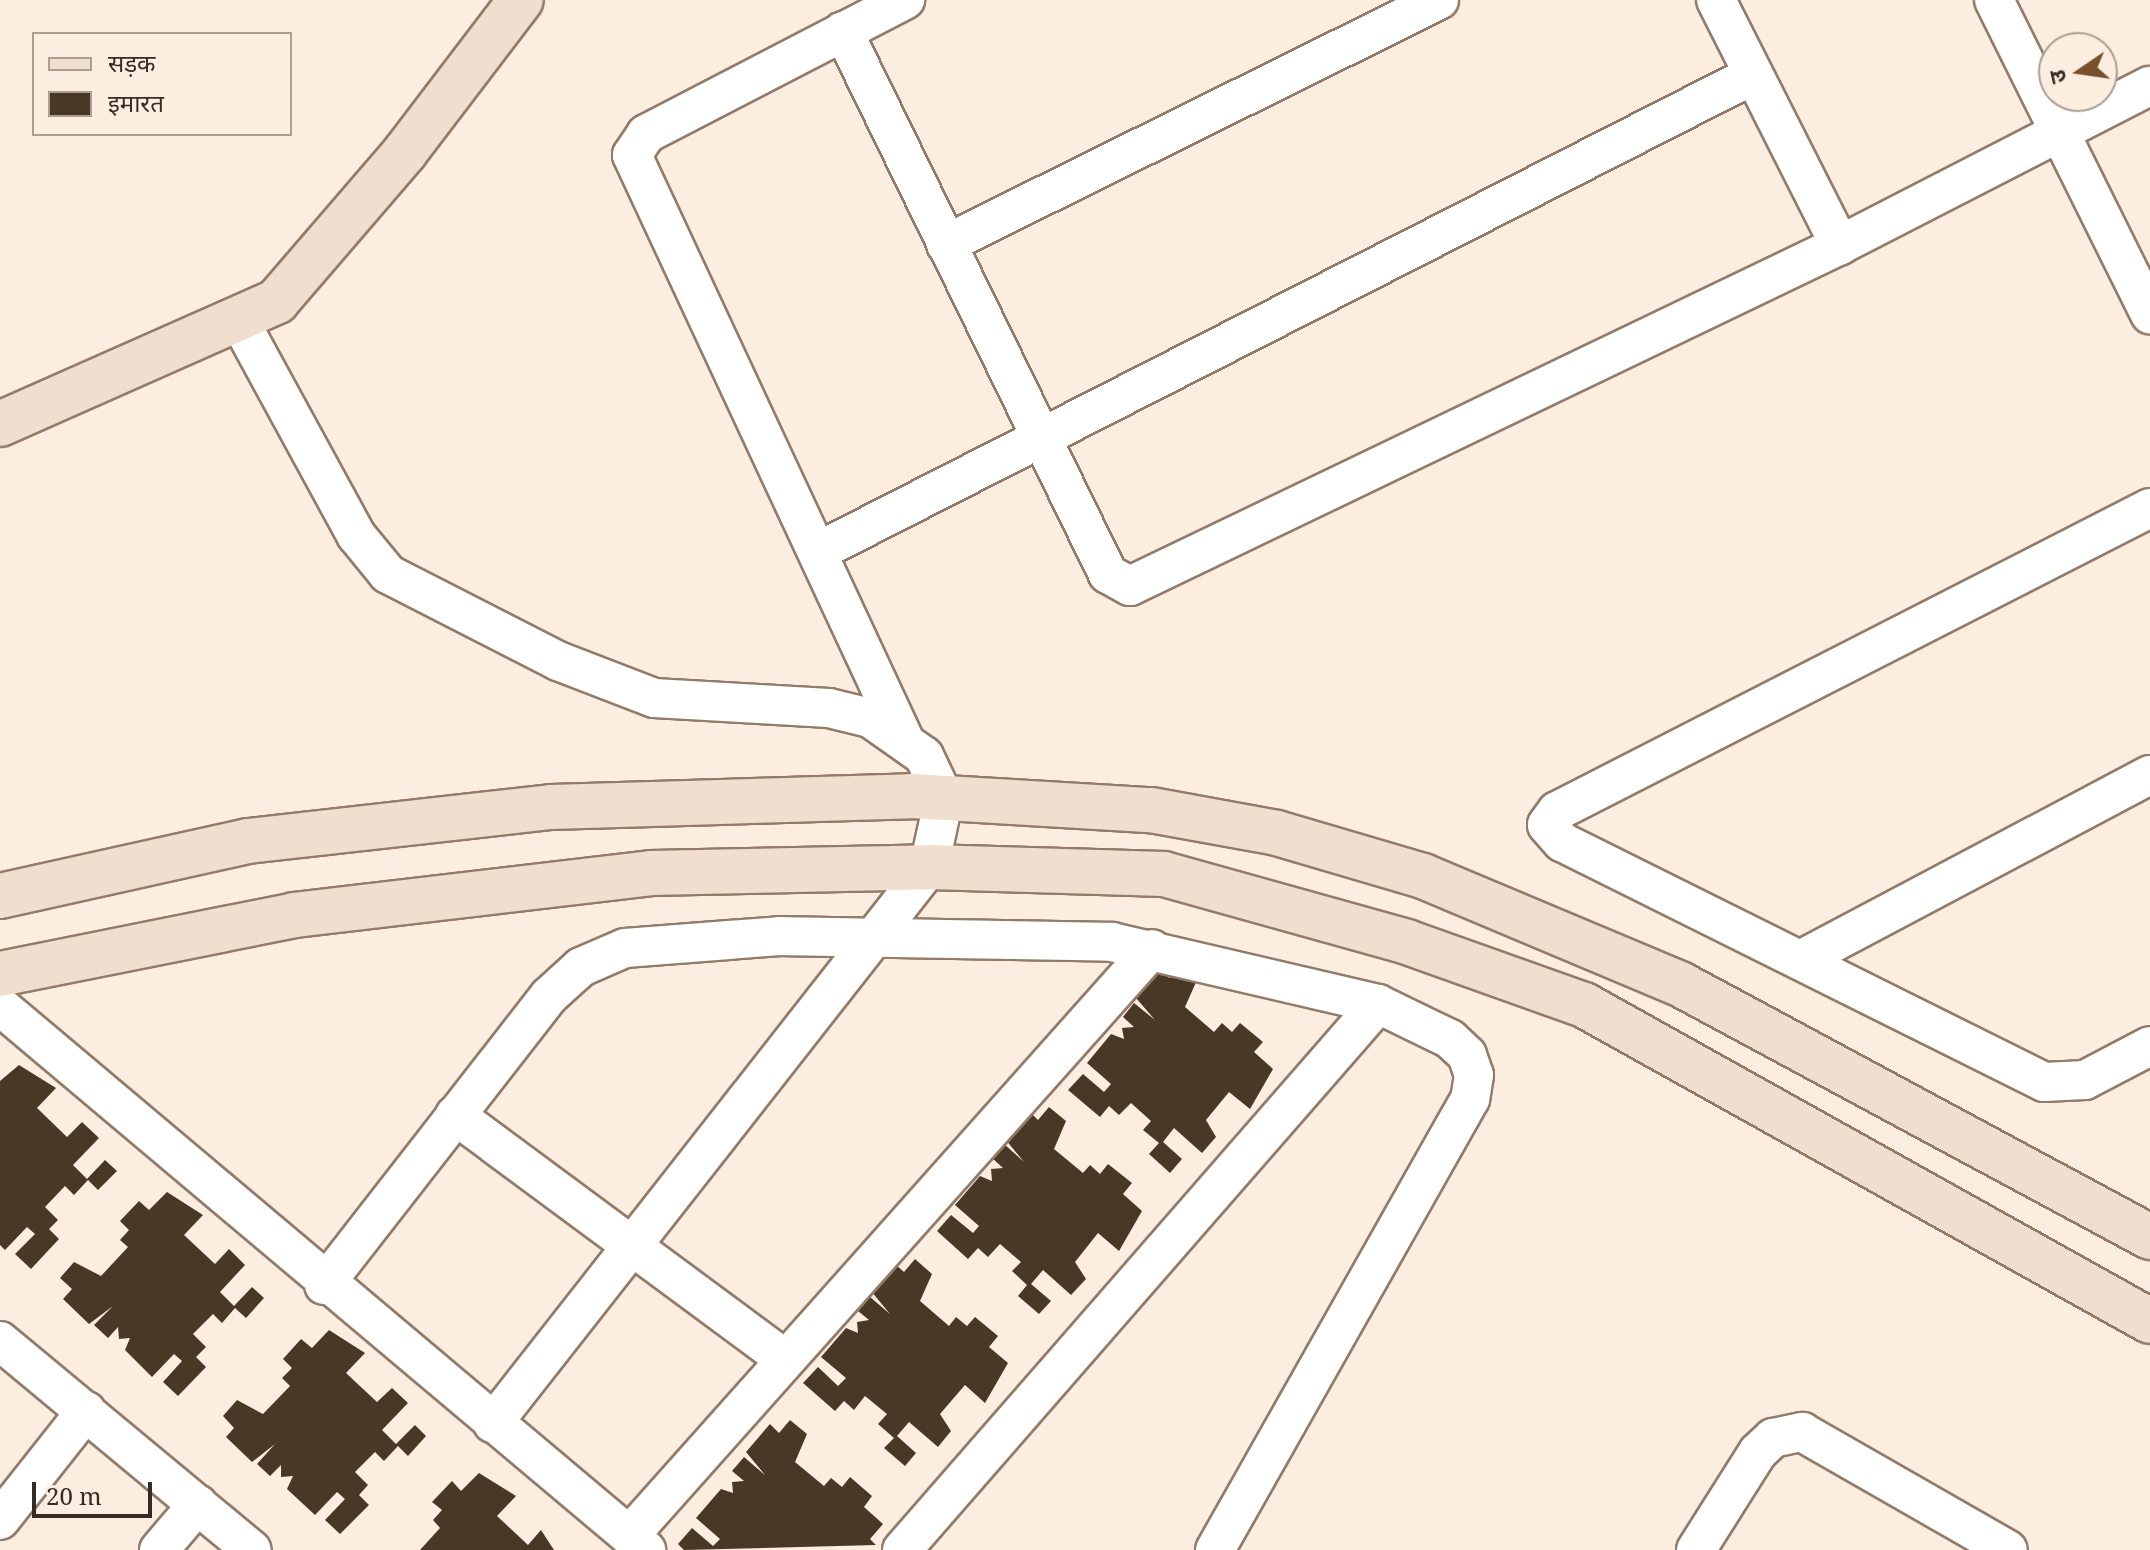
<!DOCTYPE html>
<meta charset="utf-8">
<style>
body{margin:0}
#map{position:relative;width:2150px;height:1550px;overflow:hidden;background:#fbede0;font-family:"Noto Serif","Noto Sans Devanagari",serif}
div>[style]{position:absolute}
.building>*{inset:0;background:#4a3826}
.roads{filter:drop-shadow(2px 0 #927c69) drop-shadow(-2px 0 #927c69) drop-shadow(0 2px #927c69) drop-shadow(0 -2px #927c69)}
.street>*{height:38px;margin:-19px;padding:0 19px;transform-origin:19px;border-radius:19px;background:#fff}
.secondary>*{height:44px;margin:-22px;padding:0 22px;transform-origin:22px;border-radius:22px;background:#f0dfcf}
span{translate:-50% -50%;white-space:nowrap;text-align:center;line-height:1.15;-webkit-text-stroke:8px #fbede0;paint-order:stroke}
.legend{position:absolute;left:32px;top:32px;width:260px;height:104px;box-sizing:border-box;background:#fbede0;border:2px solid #ab9f94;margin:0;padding:10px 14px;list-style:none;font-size:24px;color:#342b23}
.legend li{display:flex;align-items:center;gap:16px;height:40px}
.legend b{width:40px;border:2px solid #ab9f94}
.north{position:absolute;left:2038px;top:32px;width:80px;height:80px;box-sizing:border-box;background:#fbede0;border:2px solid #ab9f94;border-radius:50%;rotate:257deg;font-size:22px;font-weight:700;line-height:32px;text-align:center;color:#342b23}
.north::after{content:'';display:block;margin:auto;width:28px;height:36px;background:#77512d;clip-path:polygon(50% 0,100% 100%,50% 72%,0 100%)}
.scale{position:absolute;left:32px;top:1482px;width:120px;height:36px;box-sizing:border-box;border:4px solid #342b23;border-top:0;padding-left:10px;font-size:24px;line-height:28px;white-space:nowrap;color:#342b23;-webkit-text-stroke:6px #fbede0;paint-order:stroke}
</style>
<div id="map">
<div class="building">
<div style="clip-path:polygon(1180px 965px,1197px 980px,1185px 1007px,1214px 1032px,1222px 1023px,1232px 1032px,1240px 1023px,1263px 1042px,1254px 1052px,1273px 1069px,1250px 1109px,1229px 1092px,1206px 1120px,1216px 1137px,1202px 1153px,1174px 1128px,1163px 1142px,1182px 1159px,1170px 1173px,1149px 1154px,1159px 1143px,1143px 1130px,1151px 1121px,1131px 1103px,1119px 1115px,1109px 1106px,1100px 1117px,1068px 1090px,1083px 1074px,1104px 1092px,1111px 1084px,1087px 1063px,1111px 1034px,1124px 1039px,1122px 1028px,1134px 1027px,1123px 1017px,1134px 1003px,1155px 1020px,1136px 998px,1160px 970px,1169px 978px)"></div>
<div style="clip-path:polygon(19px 1065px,56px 1088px,37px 1108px,67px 1137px,82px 1122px,99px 1138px,73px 1165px,87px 1179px,105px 1160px,117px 1171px,98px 1190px,88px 1180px,74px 1195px,65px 1186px,45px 1207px,58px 1220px,49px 1229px,59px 1239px,31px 1269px,15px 1254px,35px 1234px,27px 1227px,5px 1250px,0 1245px,0 1081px)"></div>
<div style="clip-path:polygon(1049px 1107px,1066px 1121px,1054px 1149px,1083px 1173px,1090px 1165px,1100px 1174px,1108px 1164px,1132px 1183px,1123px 1194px,1142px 1211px,1119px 1251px,1098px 1233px,1075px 1262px,1086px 1279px,1071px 1295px,1043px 1270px,1031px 1284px,1051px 1301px,1039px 1314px,1018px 1296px,1027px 1285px,1012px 1271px,1021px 1262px,1000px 1244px,988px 1257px,978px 1248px,968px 1259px,937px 1231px,951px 1215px,973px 1233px,979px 1226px,955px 1205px,980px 1176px,992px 1181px,991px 1169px,1003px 1168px,992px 1158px,1004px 1144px,1024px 1162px,1005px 1139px,1029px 1111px,1038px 1120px)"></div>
<div style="clip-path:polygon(167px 1192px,203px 1215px,184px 1235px,215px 1264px,229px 1249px,245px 1265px,220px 1292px,234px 1306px,252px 1287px,264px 1298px,246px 1318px,235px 1308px,222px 1323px,213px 1314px,193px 1334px,206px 1347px,196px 1357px,206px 1367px,178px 1396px,163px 1382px,182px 1361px,174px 1354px,152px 1377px,125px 1350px,130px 1338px,119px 1339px,118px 1327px,108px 1338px,94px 1325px,113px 1306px,89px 1324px,63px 1299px,72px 1289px,60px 1278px,74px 1262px,101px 1276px,128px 1247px,120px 1240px,129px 1230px,120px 1221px,139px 1201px,149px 1210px)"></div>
<div style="clip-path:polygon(915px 1259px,932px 1274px,920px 1301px,949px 1326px,956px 1317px,967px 1326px,975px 1317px,998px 1336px,989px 1347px,1008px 1363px,985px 1403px,965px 1385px,940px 1414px,951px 1431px,938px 1447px,909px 1422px,897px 1436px,916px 1453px,905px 1466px,884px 1448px,894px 1438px,878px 1424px,887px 1414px,865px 1396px,854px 1410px,844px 1401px,835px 1411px,803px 1383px,818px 1367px,838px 1386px,846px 1378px,821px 1357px,846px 1328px,858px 1333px,857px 1322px,869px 1320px,858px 1311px,870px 1297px,890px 1314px,871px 1291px,895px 1264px,904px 1272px)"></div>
<div style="clip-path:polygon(329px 1330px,365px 1353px,346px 1373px,377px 1402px,392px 1388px,408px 1403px,382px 1430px,396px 1444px,415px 1425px,426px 1436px,408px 1456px,398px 1446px,384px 1461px,375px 1452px,355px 1472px,368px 1485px,359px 1495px,369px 1505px,340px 1534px,325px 1520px,345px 1499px,337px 1492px,315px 1515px,287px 1489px,293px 1476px,281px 1477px,281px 1465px,270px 1476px,257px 1464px,275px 1444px,252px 1462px,226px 1437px,234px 1428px,223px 1416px,237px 1400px,263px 1414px,290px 1386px,282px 1378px,292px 1368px,283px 1359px,301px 1339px,312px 1348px)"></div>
<div style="clip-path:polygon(790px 1420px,807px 1434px,795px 1462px,824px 1486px,831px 1478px,842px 1487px,850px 1477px,872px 1496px,864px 1507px,883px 1524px,870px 1539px,876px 1545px,684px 1550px,678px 1544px,692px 1528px,713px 1546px,720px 1539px,696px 1518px,721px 1489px,733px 1493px,732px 1482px,744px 1481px,732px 1471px,744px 1457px,765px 1475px,746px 1452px,770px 1424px,779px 1433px)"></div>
<div style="clip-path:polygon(479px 1473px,516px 1496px,497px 1516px,528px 1545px,541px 1530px,554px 1550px,420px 1550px,440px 1528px,433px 1520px,442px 1510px,432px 1502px,452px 1481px,461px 1491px)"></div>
</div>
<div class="roads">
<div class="street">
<div style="left:1716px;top:0;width:275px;rotate:63.2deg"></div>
<div style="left:1994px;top:0;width:351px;rotate:63.6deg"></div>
<div style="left:843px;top:31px;width:604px;rotate:63.99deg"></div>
<div style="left:1108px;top:574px;width:25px;rotate:29deg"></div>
<div style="left:1130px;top:586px;width:788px;rotate:-25.65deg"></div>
<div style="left:1840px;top:245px;width:348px;rotate:-27.2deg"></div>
<div style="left:946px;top:244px;width:550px;rotate:-26.33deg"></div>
<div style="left:240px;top:322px;width:243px;rotate:61.4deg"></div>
<div style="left:356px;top:535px;width:50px;rotate:50.6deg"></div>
<div style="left:388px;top:574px;width:191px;rotate:27.1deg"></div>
<div style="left:558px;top:661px;width:103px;rotate:21.1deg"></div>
<div style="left:654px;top:698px;width:175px;rotate:3.3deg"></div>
<div style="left:829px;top:708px;width:42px;rotate:13.7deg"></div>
<div style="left:870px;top:718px;width:66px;rotate:35.1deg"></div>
<div style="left:924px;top:756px;width:47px;rotate:64.5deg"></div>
<div style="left:944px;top:798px;width:71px;rotate:102.3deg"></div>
<div style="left:929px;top:867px;width:707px;rotate:128.1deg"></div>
<div style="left:2150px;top:508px;width:666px;rotate:152.93deg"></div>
<div style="left:1557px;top:811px;width:17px;rotate:126deg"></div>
<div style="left:1547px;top:825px;width:23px;rotate:49deg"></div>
<div style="left:1562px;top:842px;width:538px;rotate:26.47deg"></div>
<div style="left:2044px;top:1082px;width:41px;rotate:-2.8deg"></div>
<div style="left:2085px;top:1080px;width:73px;rotate:-27.6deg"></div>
<div style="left:819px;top:551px;width:1048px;rotate:-27.01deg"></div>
<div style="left:903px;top:737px;width:642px;rotate:-114.97deg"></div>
<div style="left:632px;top:155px;width:25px;rotate:-56deg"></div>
<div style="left:646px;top:134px;width:292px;rotate:-27.4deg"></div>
<div style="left:1804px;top:958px;width:391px;rotate:-27.9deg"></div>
<div style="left:0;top:1006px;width:845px;rotate:40.1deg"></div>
<div style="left:455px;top:1115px;width:408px;rotate:36.5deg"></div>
<div style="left:324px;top:1285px;width:366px;rotate:-52.1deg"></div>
<div style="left:549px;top:996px;width:43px;rotate:-42.2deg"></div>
<div style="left:581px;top:967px;width:48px;rotate:-23.4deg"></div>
<div style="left:625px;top:948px;width:155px;rotate:-4.4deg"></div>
<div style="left:780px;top:936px;width:332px;rotate:1deg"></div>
<div style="left:1112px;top:942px;width:273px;rotate:13.1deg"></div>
<div style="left:1378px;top:1004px;width:80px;rotate:25.9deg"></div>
<div style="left:1450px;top:1039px;width:23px;rotate:43deg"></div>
<div style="left:1467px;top:1055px;width:21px;rotate:71deg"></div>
<div style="left:1474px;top:1075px;width:24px;rotate:99deg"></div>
<div style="left:1470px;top:1099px;width:518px;rotate:119.48deg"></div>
<div style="left:0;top:1341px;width:327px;rotate:39.7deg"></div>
<div style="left:0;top:1520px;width:139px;rotate:-51.7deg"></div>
<div style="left:629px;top:1536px;width:786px;rotate:-48.3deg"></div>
<div style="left:159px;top:1550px;width:60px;rotate:-49.7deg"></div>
<div style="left:902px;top:1550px;width:724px;rotate:-48.92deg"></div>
<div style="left:1696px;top:1550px;width:116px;rotate:-57.7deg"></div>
<div style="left:1758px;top:1452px;width:21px;rotate:-43deg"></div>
<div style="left:1773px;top:1438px;width:30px;rotate:-12deg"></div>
<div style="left:1802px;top:1432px;width:237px;rotate:29.8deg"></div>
</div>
<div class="secondary">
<div style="left:0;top:424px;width:303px;rotate:-23.9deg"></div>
<div style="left:277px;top:301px;width:196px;rotate:-49.3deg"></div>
<div style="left:405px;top:152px;width:191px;rotate:-52.7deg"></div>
<div style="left:0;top:896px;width:254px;rotate:-12.5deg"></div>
<div style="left:248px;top:841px;width:305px;rotate:-6.4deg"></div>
<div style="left:551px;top:807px;width:361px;rotate:-1.7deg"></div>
<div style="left:912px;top:796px;width:239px;rotate:3.4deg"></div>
<div style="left:1151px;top:810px;width:128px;rotate:10.3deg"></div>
<div style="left:1277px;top:833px;width:152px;rotate:16.4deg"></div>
<div style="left:1423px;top:876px;width:279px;rotate:22.8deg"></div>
<div style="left:1680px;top:984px;width:534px;rotate:28.29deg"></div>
<div style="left:0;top:974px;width:300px;rotate:-11.3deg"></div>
<div style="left:294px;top:915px;width:359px;rotate:-6.7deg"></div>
<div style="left:651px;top:873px;width:278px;rotate:-1.2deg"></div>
<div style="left:929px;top:867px;width:235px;rotate:1.7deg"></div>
<div style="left:1164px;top:874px;width:252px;rotate:15.6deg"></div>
<div style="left:1407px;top:942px;width:188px;rotate:19.6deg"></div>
<div style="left:1584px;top:1005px;width:648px;rotate:29.17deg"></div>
</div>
</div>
<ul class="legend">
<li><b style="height:10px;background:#f0dfcf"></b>सड़क</li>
<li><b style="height:22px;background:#4a3826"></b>इमारत</li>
</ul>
<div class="north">उ</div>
<div class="scale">20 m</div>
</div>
